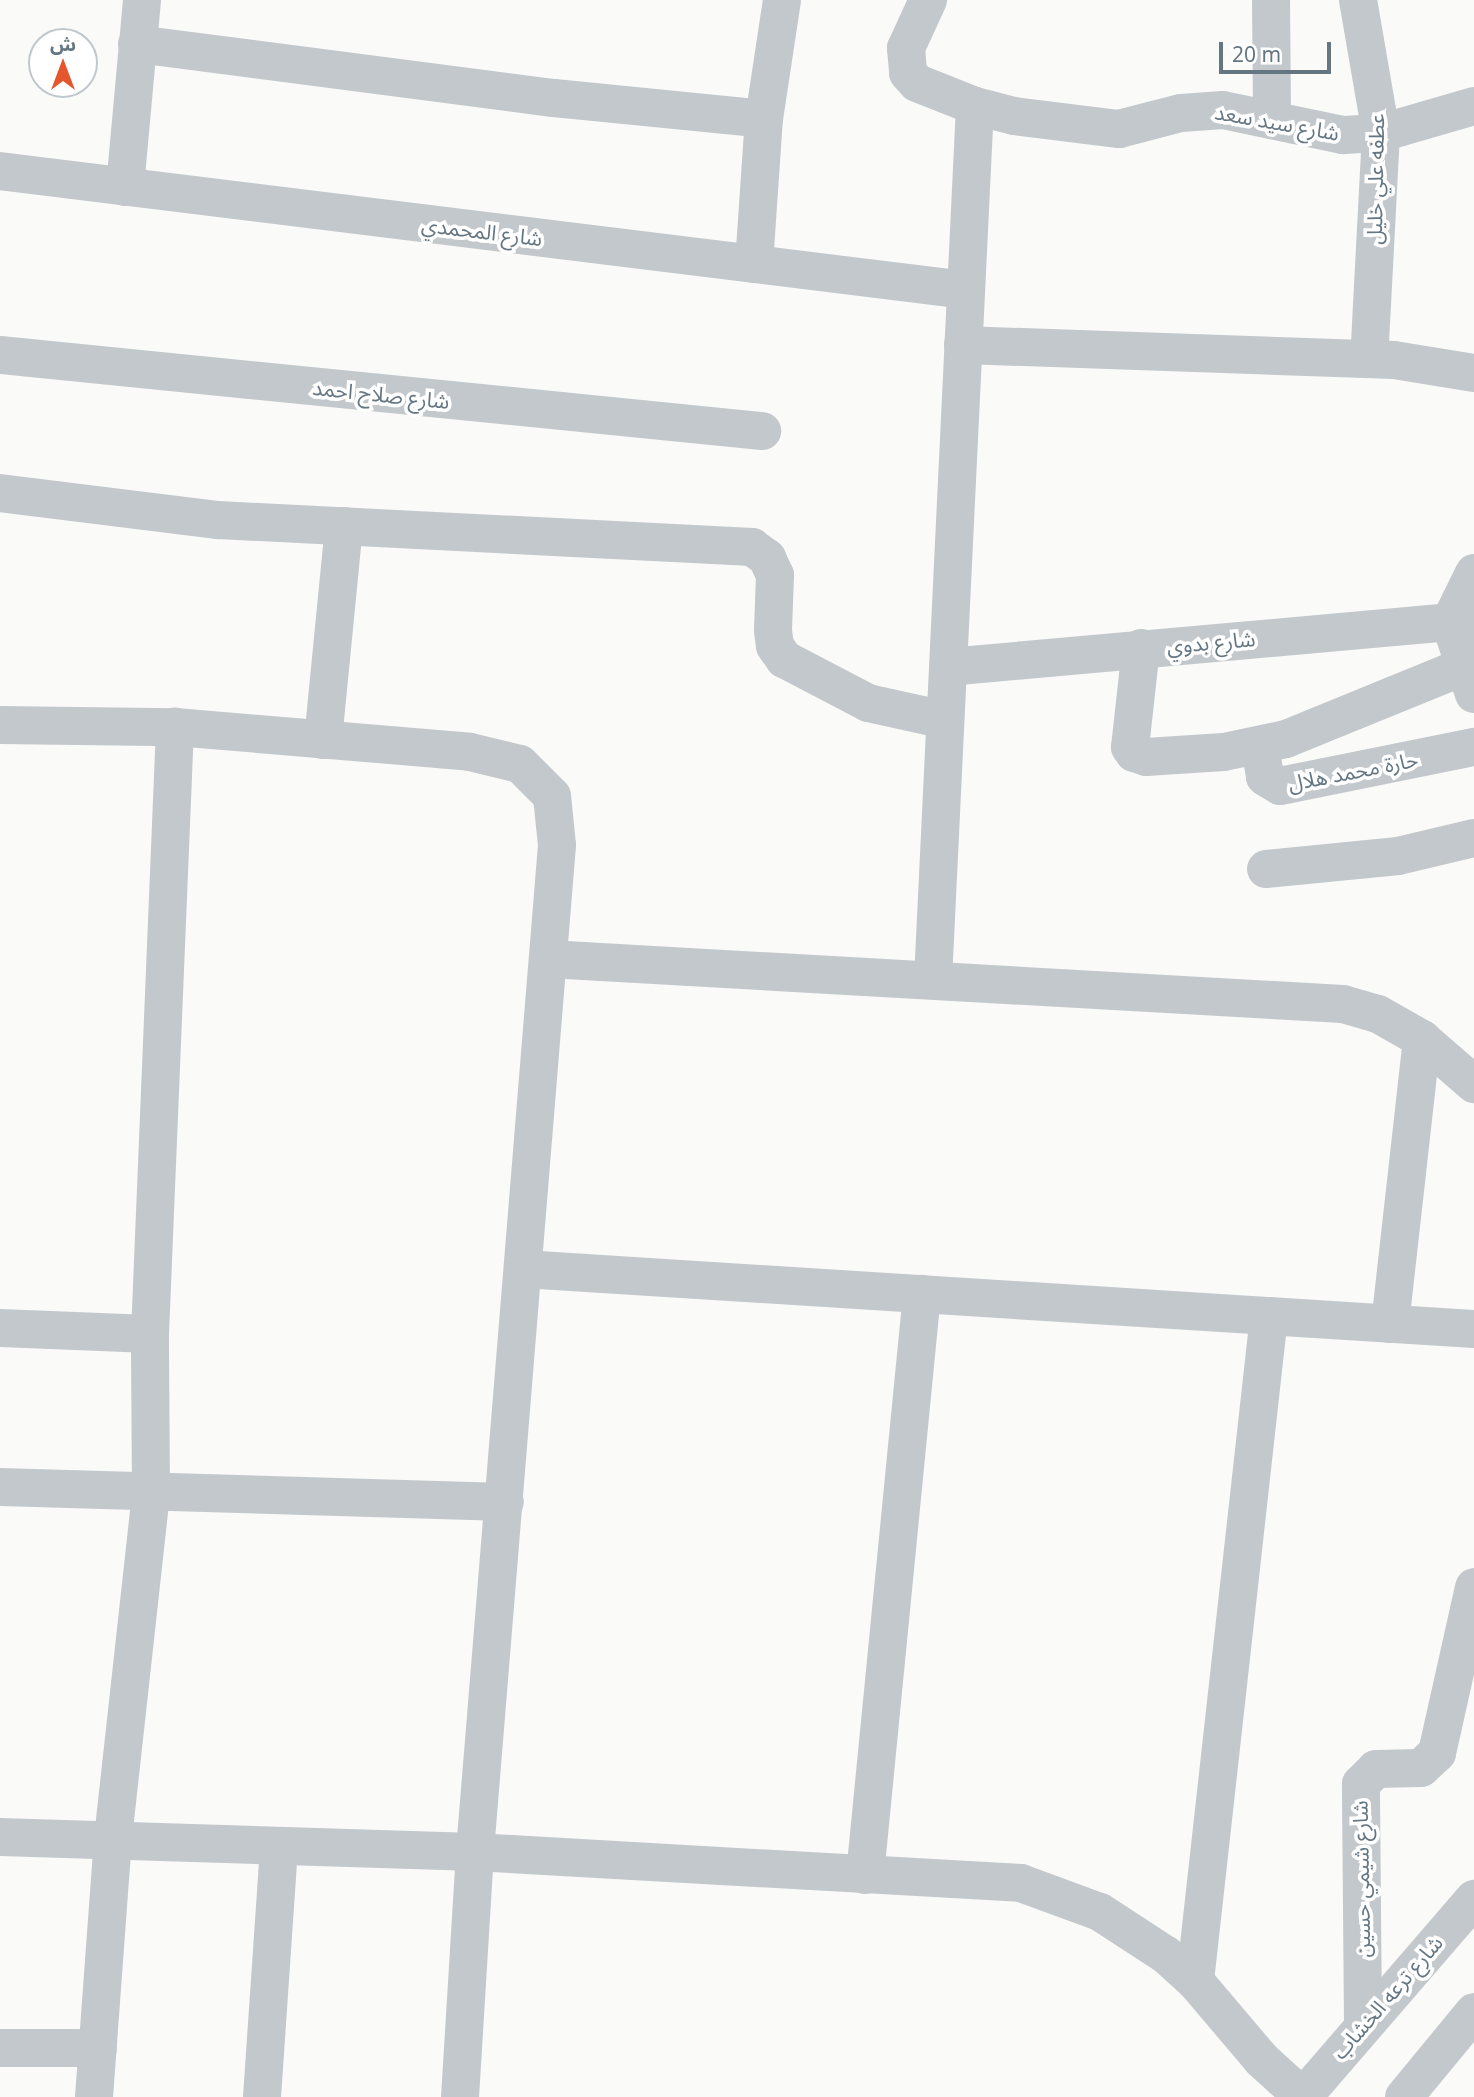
<!DOCTYPE html>
<meta charset="utf-8">
<style>
body{margin:0}
#map{position:relative;width:1474px;height:2097px;overflow:hidden;background:#fafaf8;font-family:"Noto Sans","Noto Sans Arabic",sans-serif}
div>[style]{position:absolute}
.minor>*{height:38px;margin:-19px;padding:0 19px;transform-origin:19px;border-radius:19px;background:#c3c8cc}
span{translate:-50% -50%;white-space:nowrap;text-align:center;line-height:1.15;-webkit-text-stroke:7px #fff;paint-order:stroke}
.street-label{font-size:21px;color:#657683}
.north{position:absolute;left:28px;top:28px;width:70px;height:70px;box-sizing:border-box;background:#fff;border:2px solid #c1c8cd;border-radius:50%;rotate:0deg;font-size:19px;font-weight:700;line-height:28px;text-align:center;color:#657683}
.north::after{content:'';display:block;margin:auto;width:24px;height:32px;background:#e4572e;clip-path:polygon(50% 0,100% 100%,50% 72%,0 100%)}
.scale{position:absolute;left:1219px;top:42px;width:112px;height:32px;box-sizing:border-box;border:4px solid #657683;border-top:0;padding-left:9px;font-size:21px;line-height:24px;white-space:nowrap;color:#657683;-webkit-text-stroke:5px #fff;paint-order:stroke}
</style>
<div id="map">
<div class="minor">
<div style="left:928px;top:0;width:53px;rotate:114.6deg"></div>
<div style="left:906px;top:48px;width:25px;rotate:85deg"></div>
<div style="left:908px;top:73px;width:13px;rotate:48deg"></div>
<div style="left:917px;top:83px;width:62px;rotate:21.6deg"></div>
<div style="left:975px;top:106px;width:40px;rotate:14.4deg"></div>
<div style="left:1014px;top:116px;width:106px;rotate:7.1deg"></div>
<div style="left:1119px;top:129px;width:64px;rotate:-14.5deg"></div>
<div style="left:1181px;top:113px;width:42px;rotate:-4.1deg"></div>
<div style="left:1223px;top:110px;width:123px;rotate:11.8deg"></div>
<div style="left:1343px;top:135px;width:38px;rotate:-3deg"></div>
<div style="left:1381px;top:133px;width:97px;rotate:-16.2deg"></div>
<div style="left:1271px;top:0;width:120px;rotate:89.5deg"></div>
<div style="left:1358px;top:0;width:135px;rotate:80.2deg"></div>
<div style="left:1381px;top:133px;width:226px;rotate:93deg"></div>
<div style="left:137px;top:44px;width:420px;rotate:7.4deg"></div>
<div style="left:554px;top:98px;width:211px;rotate:5.7deg"></div>
<div style="left:764px;top:119px;width:120px;rotate:-81.4deg"></div>
<div style="left:0;top:171px;width:972px;rotate:7.03deg"></div>
<div style="left:125px;top:187px;width:188px;rotate:-84.8deg"></div>
<div style="left:754px;top:264px;width:145px;rotate:-86.1deg"></div>
<div style="left:963px;top:345px;width:431px;rotate:2deg"></div>
<div style="left:1394px;top:360px;width:81px;rotate:9.2deg"></div>
<div style="left:0;top:355px;width:766px;rotate:5.7deg"></div>
<div style="left:0;top:493px;width:220px;rotate:7.1deg"></div>
<div style="left:218px;top:520px;width:535px;rotate:2.89deg"></div>
<div style="left:752px;top:547px;width:19px;rotate:36deg"></div>
<div style="left:767px;top:558px;width:19px;rotate:65deg"></div>
<div style="left:775px;top:575px;width:55px;rotate:92.1deg"></div>
<div style="left:773px;top:630px;width:16px;rotate:83deg"></div>
<div style="left:775px;top:646px;width:16px;rotate:55deg"></div>
<div style="left:784px;top:659px;width:95px;rotate:27.6deg"></div>
<div style="left:868px;top:703px;width:79px;rotate:12.4deg"></div>
<div style="left:1474px;top:573px;width:55px;rotate:116.1deg"></div>
<div style="left:1450px;top:622px;width:76px;rotate:71.6deg"></div>
<div style="left:1141px;top:648px;width:100px;rotate:96.3deg"></div>
<div style="left:1130px;top:747px;width:7px;rotate:56deg"></div>
<div style="left:1134px;top:753px;width:13px;rotate:18deg"></div>
<div style="left:1146px;top:757px;width:78px;rotate:-3.7deg"></div>
<div style="left:1224px;top:752px;width:63px;rotate:-11.8deg"></div>
<div style="left:1286px;top:739px;width:193px;rotate:-22.2deg"></div>
<div style="left:948px;top:667px;width:528px;rotate:-5.11deg"></div>
<div style="left:0;top:725px;width:175px;rotate:0.7deg"></div>
<div style="left:175px;top:727px;width:296px;rotate:4.8deg"></div>
<div style="left:470px;top:752px;width:51px;rotate:13.5deg"></div>
<div style="left:520px;top:764px;width:45px;rotate:45deg"></div>
<div style="left:552px;top:796px;width:49px;rotate:84.2deg"></div>
<div style="left:557px;top:845px;width:1010px;rotate:94.66deg"></div>
<div style="left:475px;top:1852px;width:245px;rotate:93.5deg"></div>
<div style="left:323px;top:740px;width:215px;rotate:-84.4deg"></div>
<div style="left:1260px;top:745px;width:32px;rotate:81deg"></div>
<div style="left:1265px;top:777px;width:17px;rotate:31deg"></div>
<div style="left:1280px;top:786px;width:198px;rotate:-11.4deg"></div>
<div style="left:1266px;top:869px;width:133px;rotate:-5.6deg"></div>
<div style="left:1398px;top:856px;width:78px;rotate:-13.3deg"></div>
<div style="left:548px;top:959px;width:796px;rotate:3.24deg"></div>
<div style="left:1343px;top:1004px;width:36px;rotate:16deg"></div>
<div style="left:1378px;top:1014px;width:51px;rotate:29.6deg"></div>
<div style="left:1422px;top:1039px;width:69px;rotate:40.9deg"></div>
<div style="left:933px;top:980px;width:875px;rotate:-87.25deg"></div>
<div style="left:523px;top:1269px;width:953px;rotate:3.61deg"></div>
<div style="left:1390px;top:1324px;width:287px;rotate:-83.6deg"></div>
<div style="left:0;top:1328px;width:150px;rotate:2.3deg"></div>
<div style="left:0;top:1487px;width:505px;rotate:1.7deg"></div>
<div style="left:0;top:1837px;width:475px;rotate:1.8deg"></div>
<div style="left:475px;top:1852px;width:547px;rotate:3.25deg"></div>
<div style="left:1021px;top:1883px;width:84px;rotate:20.2deg"></div>
<div style="left:1100px;top:1912px;width:79px;rotate:33.1deg"></div>
<div style="left:1166px;top:1955px;width:39px;rotate:42deg"></div>
<div style="left:1195px;top:1981px;width:104px;rotate:49.7deg"></div>
<div style="left:1262px;top:2060px;width:55px;rotate:42.1deg"></div>
<div style="left:865px;top:1875px;width:584px;rotate:-84.4deg"></div>
<div style="left:1195px;top:1981px;width:669px;rotate:-83.65deg"></div>
<div style="left:1363px;top:2024px;width:240px;rotate:-90.5deg"></div>
<div style="left:1361px;top:1784px;width:21px;rotate:-45deg"></div>
<div style="left:1376px;top:1769px;width:45px;rotate:-1.3deg"></div>
<div style="left:1421px;top:1768px;width:22px;rotate:-43deg"></div>
<div style="left:1437px;top:1753px;width:170px;rotate:-77.4deg"></div>
<div style="left:0;top:2048px;width:98px"></div>
<div style="left:94px;top:2097px;width:260px;rotate:-85.8deg"></div>
<div style="left:113px;top:1838px;width:347px;rotate:-83.7deg"></div>
<div style="left:151px;top:1493px;width:159px;rotate:-90.4deg"></div>
<div style="left:150px;top:1334px;width:608px;rotate:-87.64deg"></div>
<div style="left:262px;top:2097px;width:251px;rotate:-86.1deg"></div>
<div style="left:1303px;top:2097px;width:262px;rotate:-49.2deg"></div>
<div style="left:1404px;top:2097px;width:110px;rotate:-50.5deg"></div>
</div>
<div class="street-label">
<span style="left:1277px;top:122px;rotate:10deg">شارع سيد سعد</span>
<span style="left:1375px;top:179px;rotate:-89deg">عطفه علي خليل</span>
<span style="left:482px;top:231px;rotate:7deg">شارع المحمدي</span>
<span style="left:381px;top:394px;rotate:6deg">شارع صلاح احمد</span>
<span style="left:1211px;top:642px;rotate:-5deg">شارع بدوي</span>
<span style="left:1353px;top:771px;rotate:-11deg">حارة محمد هلال</span>
<span style="left:1361px;top:1879px;rotate:-91deg">شارع شيمي حسين</span>
<span style="left:1387px;top:1997px;rotate:-49deg">شارع ترعه الخشاب</span>
</div>
<div class="north">ش</div>
<div class="scale">20 m</div>
</div>
